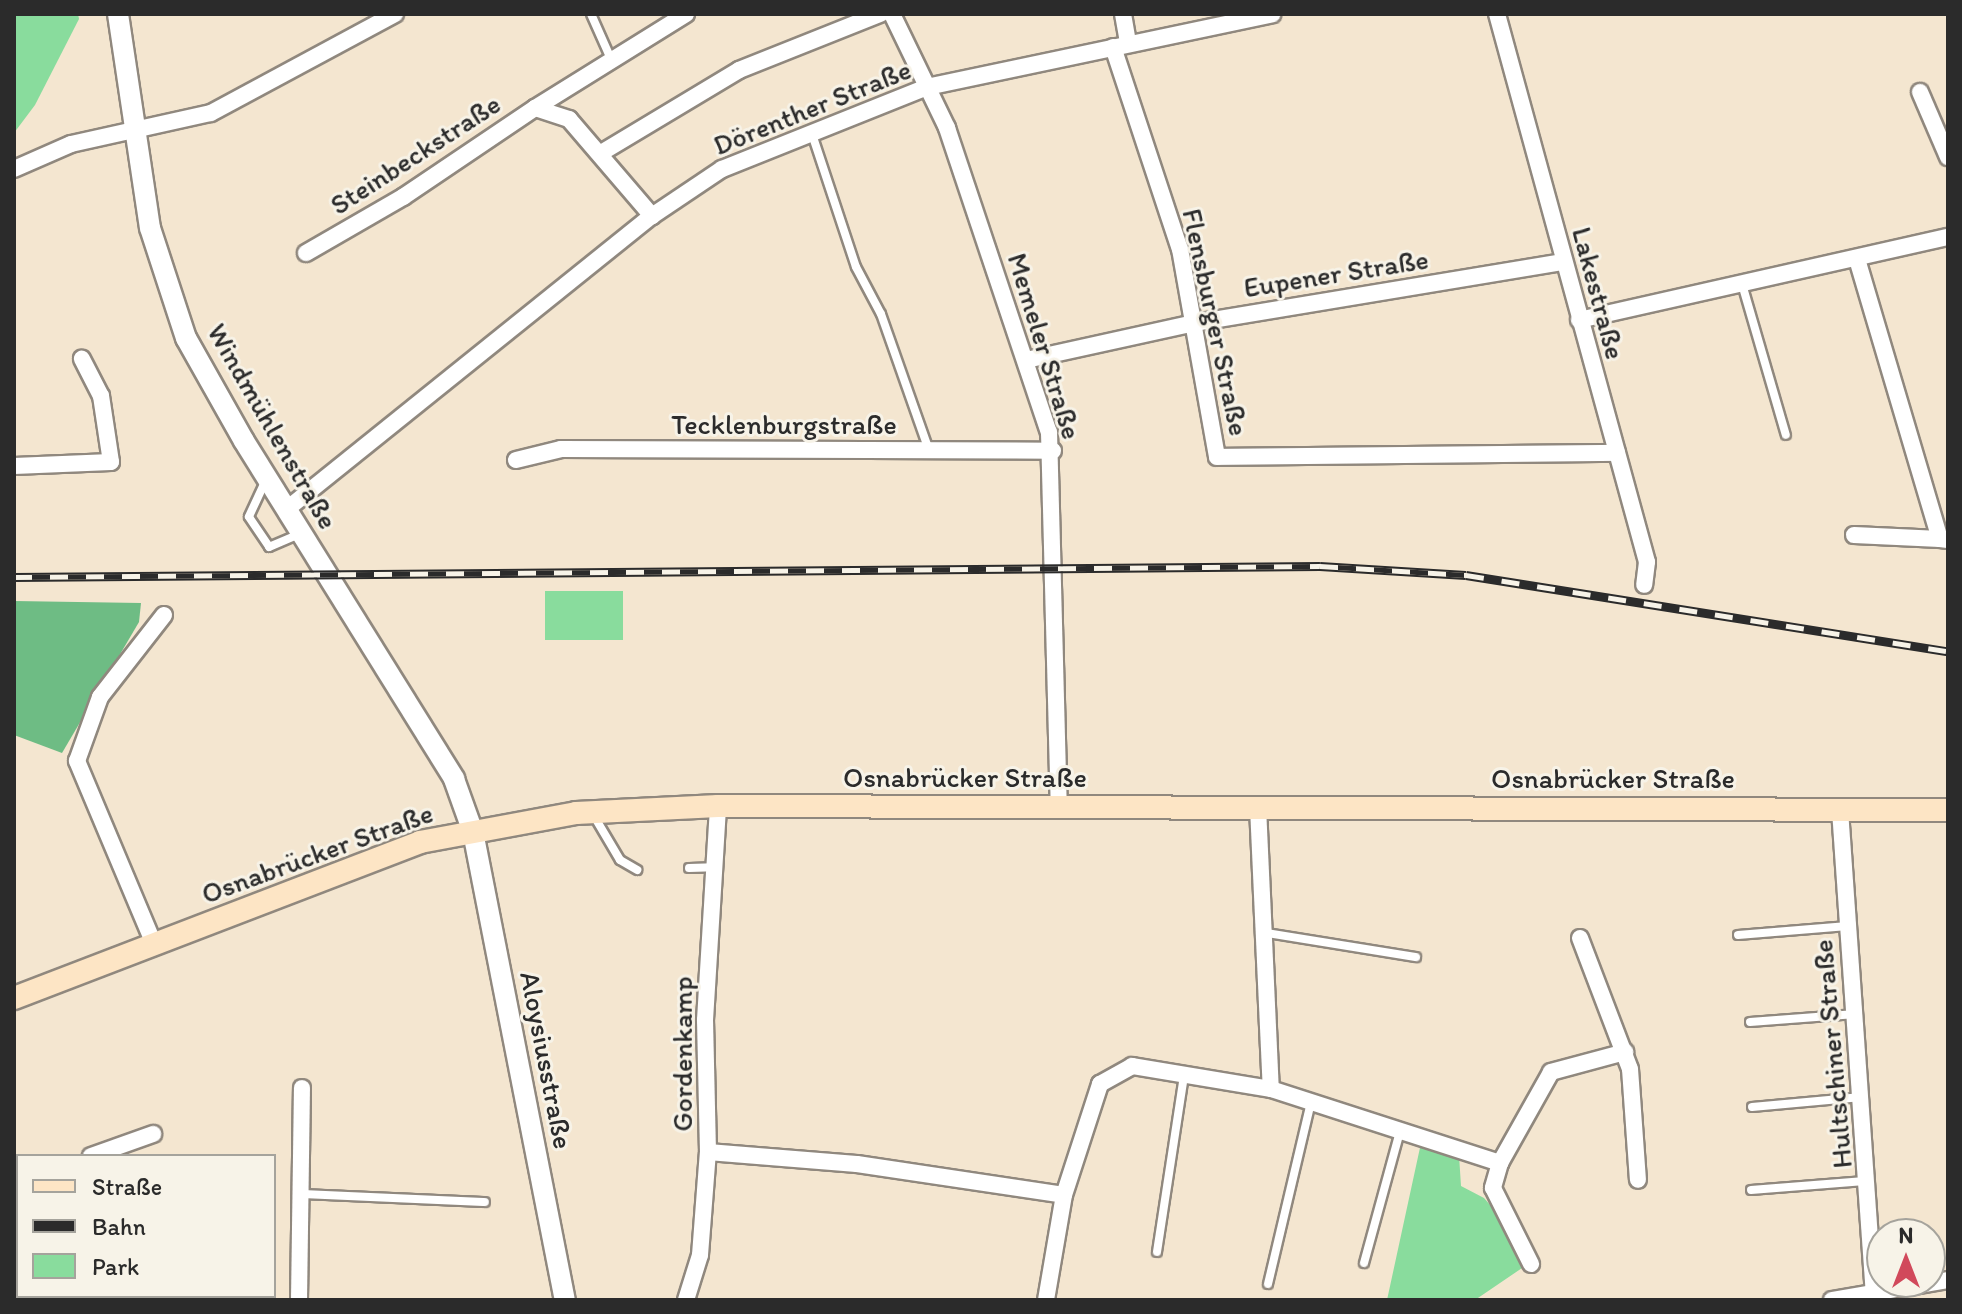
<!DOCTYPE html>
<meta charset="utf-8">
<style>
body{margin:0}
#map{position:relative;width:1962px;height:1314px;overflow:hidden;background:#f4e6d0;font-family:Itim,sans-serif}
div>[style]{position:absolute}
.green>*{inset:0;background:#89dc9d;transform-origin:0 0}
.forest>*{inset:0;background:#6ebc84}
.roads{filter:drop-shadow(2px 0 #90887e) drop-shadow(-2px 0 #90887e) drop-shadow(0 2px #90887e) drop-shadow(0 -2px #90887e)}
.service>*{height:8px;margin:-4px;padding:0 4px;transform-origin:4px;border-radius:4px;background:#fff}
.minor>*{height:16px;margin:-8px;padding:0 8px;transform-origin:8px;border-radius:8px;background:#fff}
.tertiary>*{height:20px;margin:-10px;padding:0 10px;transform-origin:10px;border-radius:10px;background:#fff}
.secondary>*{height:22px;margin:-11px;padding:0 11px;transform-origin:11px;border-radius:11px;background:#fde5c5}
.rail>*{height:9px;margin-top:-4.5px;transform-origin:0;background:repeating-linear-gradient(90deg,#f7f3e8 0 18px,#2b2b2b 0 36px);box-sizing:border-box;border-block:2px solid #2b2b2b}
span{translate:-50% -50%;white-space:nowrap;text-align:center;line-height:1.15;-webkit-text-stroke:6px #f7f3e8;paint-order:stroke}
.street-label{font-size:28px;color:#2b2b2b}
.frame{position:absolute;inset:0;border:16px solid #2b2b2b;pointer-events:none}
.legend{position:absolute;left:16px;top:1154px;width:260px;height:144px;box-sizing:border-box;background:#f7f3e8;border:2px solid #a5a39c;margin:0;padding:10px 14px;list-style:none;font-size:24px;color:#2b2b2b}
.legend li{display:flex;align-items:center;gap:16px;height:40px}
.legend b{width:40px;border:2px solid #a5a39c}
.north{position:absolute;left:1866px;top:1218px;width:80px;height:80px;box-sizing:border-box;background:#f7f3e8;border:2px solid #a5a39c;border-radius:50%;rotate:0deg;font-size:22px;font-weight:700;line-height:32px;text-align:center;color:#2b2b2b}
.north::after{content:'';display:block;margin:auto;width:28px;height:36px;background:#d1495b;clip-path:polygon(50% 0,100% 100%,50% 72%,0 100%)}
</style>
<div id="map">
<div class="green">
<div style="clip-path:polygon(14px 14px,78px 14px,79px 19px,35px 105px,14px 133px)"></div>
<div style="left:623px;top:591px;width:49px;height:78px;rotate:90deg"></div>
<div style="clip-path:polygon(1421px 1143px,1459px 1155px,1461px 1186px,1484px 1198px,1506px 1223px,1525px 1266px,1475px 1300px,1387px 1300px)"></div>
</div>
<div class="forest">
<div style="clip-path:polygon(14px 601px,141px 603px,139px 622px,62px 753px,14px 735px)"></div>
</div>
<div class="roads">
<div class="service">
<div style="left:591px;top:14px;width:49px;rotate:66deg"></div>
<div style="left:811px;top:131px;width:143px;rotate:71.7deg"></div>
<div style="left:856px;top:267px;width:53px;rotate:62deg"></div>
<div style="left:881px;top:314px;width:144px;rotate:70.6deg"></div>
<div style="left:1742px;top:284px;width:157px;rotate:73.8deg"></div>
<div style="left:265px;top:482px;width:38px;rotate:115deg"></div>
<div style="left:249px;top:517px;width:36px;rotate:56deg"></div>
<div style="left:269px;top:547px;width:36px;rotate:-23deg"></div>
<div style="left:594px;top:816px;width:51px;rotate:59.4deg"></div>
<div style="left:620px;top:860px;width:20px;rotate:30deg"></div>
<div style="left:689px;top:868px;width:24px;rotate:-2deg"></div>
<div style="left:1267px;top:933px;width:151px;rotate:9.2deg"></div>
<div style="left:1738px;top:935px;width:110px;rotate:-4.7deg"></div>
<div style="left:1750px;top:1022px;width:106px;rotate:-4.3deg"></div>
<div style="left:1752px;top:1107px;width:110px;rotate:-5.2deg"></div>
<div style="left:1751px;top:1190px;width:114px;rotate:-4.5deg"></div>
<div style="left:301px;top:1194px;width:184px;rotate:2.5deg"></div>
<div style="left:1157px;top:1252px;width:179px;rotate:-81.3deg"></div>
<div style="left:1364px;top:1263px;width:137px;rotate:-74.7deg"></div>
<div style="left:1268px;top:1284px;width:187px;rotate:-76.7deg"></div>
</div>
<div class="minor">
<div style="left:892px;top:14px;width:127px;rotate:64.2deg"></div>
<div style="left:947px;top:128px;width:321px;rotate:71.5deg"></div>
<div style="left:1049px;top:432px;width:376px;rotate:88.5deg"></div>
<div style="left:1123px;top:14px;width:29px;rotate:80deg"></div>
<div style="left:1497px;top:14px;width:568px;rotate:74.69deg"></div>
<div style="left:1647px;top:562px;width:23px;rotate:97deg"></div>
<div style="left:1113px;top:47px;width:213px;rotate:71.7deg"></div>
<div style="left:1180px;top:249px;width:211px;rotate:79.9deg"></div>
<div style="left:1217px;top:457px;width:400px;rotate:-0.6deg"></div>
<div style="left:1920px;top:92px;width:71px;rotate:66.7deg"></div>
<div style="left:535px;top:108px;width:178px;rotate:-31.9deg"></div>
<div style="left:601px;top:153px;width:161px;rotate:-31deg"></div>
<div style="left:739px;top:70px;width:152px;rotate:-21.7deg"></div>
<div style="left:14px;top:169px;width:62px;rotate:-23.7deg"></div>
<div style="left:71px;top:144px;width:143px;rotate:-12.5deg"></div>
<div style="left:211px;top:113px;width:209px;rotate:-28.3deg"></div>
<div style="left:306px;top:253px;width:112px;rotate:-30deg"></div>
<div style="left:403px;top:197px;width:159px;rotate:-34deg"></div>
<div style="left:535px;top:108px;width:36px;rotate:18deg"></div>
<div style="left:569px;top:119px;width:128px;rotate:49.4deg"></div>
<div style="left:1857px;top:259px;width:292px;rotate:73.5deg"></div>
<div style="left:1940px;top:539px;width:8px;rotate:7deg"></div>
<div style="left:1579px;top:320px;width:378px;rotate:-12.7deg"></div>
<div style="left:1026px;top:360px;width:172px;rotate:-12.4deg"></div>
<div style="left:1194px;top:323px;width:374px;rotate:-9.4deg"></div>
<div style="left:516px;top:460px;width:46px;rotate:-13.7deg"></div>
<div style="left:561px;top:449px;width:492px;rotate:0.2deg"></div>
<div style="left:14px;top:466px;width:97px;rotate:-2.4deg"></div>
<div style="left:111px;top:462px;width:67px;rotate:-98.6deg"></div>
<div style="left:101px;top:396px;width:42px;rotate:-117.2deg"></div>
<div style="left:287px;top:509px;width:468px;rotate:-38.8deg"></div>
<div style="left:652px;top:216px;width:84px;rotate:-33.9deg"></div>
<div style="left:722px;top:169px;width:221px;rotate:-21.8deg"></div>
<div style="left:927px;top:87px;width:353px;rotate:-11.9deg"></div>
<div style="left:1854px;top:535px;width:86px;rotate:2.7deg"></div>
<div style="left:1258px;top:807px;width:282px;rotate:87.4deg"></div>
<div style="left:1840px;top:810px;width:484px;rotate:86deg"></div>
<div style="left:1580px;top:938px;width:140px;rotate:69.1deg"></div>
<div style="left:1630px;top:1069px;width:111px;rotate:85.9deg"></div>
<div style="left:154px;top:944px;width:199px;rotate:-112.8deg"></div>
<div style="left:77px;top:761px;width:68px;rotate:-70.2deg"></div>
<div style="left:100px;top:697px;width:104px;rotate:-52deg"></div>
<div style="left:708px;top:1152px;width:149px;rotate:4.6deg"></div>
<div style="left:857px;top:1164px;width:209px;rotate:8.5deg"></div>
<div style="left:91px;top:1156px;width:66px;rotate:-19.5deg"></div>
<div style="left:1500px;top:1163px;width:26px;rotate:106deg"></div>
<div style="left:1493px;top:1188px;width:85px;rotate:63.4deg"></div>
<div style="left:14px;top:1236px;width:4px;rotate:-14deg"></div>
<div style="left:102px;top:1296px;width:4px;rotate:63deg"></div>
<div style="left:299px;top:1300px;width:212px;rotate:-89.2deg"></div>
<div style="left:686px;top:1300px;width:47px;rotate:-72.7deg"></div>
<div style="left:700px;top:1255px;width:103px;rotate:-85.6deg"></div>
<div style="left:708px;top:1152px;width:132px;rotate:-91.3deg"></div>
<div style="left:705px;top:1020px;width:214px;rotate:-86.5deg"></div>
<div style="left:1046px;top:1300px;width:107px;rotate:-80.3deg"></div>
<div style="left:1064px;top:1195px;width:117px;rotate:-72deg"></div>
<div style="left:1100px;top:1084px;width:37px;rotate:-29deg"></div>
<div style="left:1132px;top:1066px;width:141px;rotate:9.4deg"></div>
<div style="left:1271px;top:1089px;width:241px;rotate:17.9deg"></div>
<div style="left:1500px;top:1163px;width:104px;rotate:-60.7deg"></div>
<div style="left:1551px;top:1072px;width:77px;rotate:-15.1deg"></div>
<div style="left:1832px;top:1300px;width:118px;rotate:-9.8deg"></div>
</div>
<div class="tertiary">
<div style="left:118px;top:14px;width:216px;rotate:81.5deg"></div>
<div style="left:150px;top:228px;width:116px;rotate:71.9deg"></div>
<div style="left:186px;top:338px;width:118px;rotate:60.6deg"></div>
<div style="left:244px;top:441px;width:398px;rotate:58.1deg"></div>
<div style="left:454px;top:779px;width:56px;rotate:70.3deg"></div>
<div style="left:473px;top:832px;width:477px;rotate:78.9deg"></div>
</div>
<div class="secondary">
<div style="left:14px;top:998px;width:435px;rotate:-21deg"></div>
<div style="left:420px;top:842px;width:159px;rotate:-10.5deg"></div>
<div style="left:576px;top:813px;width:142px;rotate:-2.8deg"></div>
<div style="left:718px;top:806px;width:1230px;rotate:0.19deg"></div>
</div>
</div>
<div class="rail">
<div style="left:14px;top:577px;width:1306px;rotate:-0.48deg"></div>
<div style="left:1320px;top:566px;width:146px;rotate:3.5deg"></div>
<div style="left:1466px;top:575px;width:488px;rotate:9deg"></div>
</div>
<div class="street-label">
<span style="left:812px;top:107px;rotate:-22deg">Dörenther Straße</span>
<span style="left:415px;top:154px;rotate:-33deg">Steinbeckstraße</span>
<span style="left:1336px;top:273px;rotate:-9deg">Eupener Straße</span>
<span style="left:1599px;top:293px;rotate:75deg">Lakestraße</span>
<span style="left:1216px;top:322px;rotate:78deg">Flensburger Straße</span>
<span style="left:1045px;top:346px;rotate:73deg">Memeler Straße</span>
<span style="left:784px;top:424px">Tecklenburgstraße</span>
<span style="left:273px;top:426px;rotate:60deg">Windmühlenstraße</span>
<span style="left:965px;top:777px">Osnabrücker Straße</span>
<span style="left:1613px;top:778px">Osnabrücker Straße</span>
<span style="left:317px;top:853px;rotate:-20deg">Osnabrücker Straße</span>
<span style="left:682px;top:1054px;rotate:-90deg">Gordenkamp</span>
<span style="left:1832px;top:1054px;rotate:-95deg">Hultschiner Straße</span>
<span style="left:547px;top:1060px;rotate:79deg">Aloysiusstraße</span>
</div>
<div class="frame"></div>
<ul class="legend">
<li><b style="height:10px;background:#fde5c5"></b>Straße</li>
<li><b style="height:10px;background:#2b2b2b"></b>Bahn</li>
<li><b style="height:22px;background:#89dc9d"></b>Park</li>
</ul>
<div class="north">N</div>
</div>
